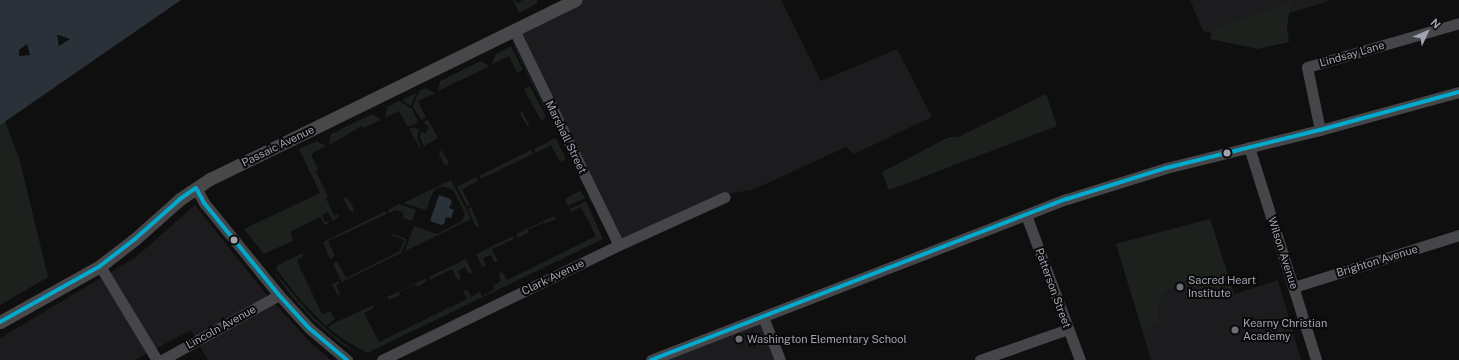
<!DOCTYPE html>
<style>
body{margin:0}
#map{position:relative;width:1459px;height:360px;overflow:hidden;background:#0f0f10;font-family:"Public Sans",sans-serif}
div>[style]{position:absolute}
.built>*{inset:0;background:#1c1c1e}
.green>*{inset:0;background:#1c211d;transform-origin:0 0}
.water>*{inset:0;background:#2b3138}
.pier>*{inset:0;background:#0f0f10}
.minor>*{height:11px;margin:-5.5px;padding:0 5.5px;transform-origin:5.5px;border-radius:5.5px;background:#454649}
.major>*{height:13px;margin:-6.5px;padding:0 6.5px;transform-origin:6.5px;border-radius:6.5px;background:#48484b}
.bus-1>*{height:4px;margin:-2px;padding:0 2px;transform-origin:2px;border-radius:2px;background:#00a9ce}
.dots>*{width:11px;height:11px;translate:-50% -50%;box-sizing:border-box;border:2px solid #0a0a0b;border-radius:50%}
span{translate:-50% -50%;white-space:nowrap;text-align:center;line-height:1.15;-webkit-text-stroke:4px #0a0a0b;paint-order:stroke}
.street-label{font-size:11px;color:#a1a4b0}
.poi-label{font-size:11px;color:#a1a4b0}
.left{translate:0 -50%;text-align:left}
.north{position:absolute;left:1407px;top:12px;width:40px;height:40px;-webkit-text-stroke:3px #0a0a0b;paint-order:stroke;rotate:46deg;font-size:11px;font-weight:700;line-height:16px;text-align:center;color:#a1a4b0}
.north::after{content:'';display:block;margin:auto;width:14px;height:18px;background:#a1a4b0;clip-path:polygon(50% 0,100% 100%,50% 72%,0 100%)}
</style>
<div id="map">
<div class="built">
<div style="clip-path:polygon(580px 0,781px 0,821px 81px,897px 49px,932px 117px,854px 154px,846px 147px,752px 190px,724px 194px,617px 248px,513px 33px)"></div>
<div style="clip-path:polygon(1190px 0,1331px 0,1223px 35px,1203px 31px)"></div>
<div style="clip-path:polygon(195px 205px,266px 294px,312px 344px,331px 360px,208px 360px,191px 330px,135px 360px,0 360px,0 338px,136px 257px)"></div>
<div style="clip-path:polygon(1210px 219px,1234px 294px,1278px 280px,1301px 360px,1151px 360px,1116px 244px)"></div>
<div style="clip-path:polygon(761px 318px,777px 360px,656px 360px)"></div>
</div>
<div class="green">
<div style="clip-path:polygon(513px 0,515px 0,517px 3px,523px 0,537px 0,538px 3px,519px 13px)"></div>
<div style="clip-path:polygon(1291px 2px,1287px 26px,1289px 42px,1258px 49px,1210px 39px,1212px 29px)"></div>
<div style="clip-path:polygon(511px 46px,523px 70px,517px 73px,509px 56px,493px 64px,492px 63px,496px 54px)"></div>
<div style="left:515px;top:46px;width:71px;height:1px;rotate:64deg"></div>
<div style="clip-path:polygon(481px 61px,490px 66px,438px 91px,440px 81px)"></div>
<div style="clip-path:polygon(530px 86px,546px 117px,543px 120px,540px 119px,524px 89px)"></div>
<div style="clip-path:polygon(426px 88px,435px 93px,418px 101px,426px 118px,421px 120px,413px 107px,419px 91px)"></div>
<div style="clip-path:polygon(416px 93px,411px 106px,402px 100px)"></div>
<div style="clip-path:polygon(1046px 94px,1057px 126px,889px 190px,882px 172px,949px 137px,958px 137px)"></div>
<div style="clip-path:polygon(399px 101px,412px 109px,418px 121px,417px 123px,408px 127px,399px 111px,385px 118px,387px 107px)"></div>
<div style="clip-path:polygon(522px 111px,529px 124px,528px 127px,520px 114px)"></div>
<div style="clip-path:polygon(372px 114px,381px 120px,364px 128px,362px 126px,329px 145px,331px 134px)"></div>
<div style="clip-path:polygon(428px 120px,438px 138px,424px 146px,420px 138px,421px 131px,425px 134px,429px 127px,423px 122px)"></div>
<div style="clip-path:polygon(5px 121px,20px 161px,48px 277px,0 305px,0 125px)"></div>
<div style="clip-path:polygon(414px 127px,419px 130px,417px 138px,421px 147px,420px 148px,409px 129px)"></div>
<div style="clip-path:polygon(556px 138px,566px 159px,560px 162px,551px 145px,536px 153px,534px 149px)"></div>
<div style="clip-path:polygon(317px 141px,326px 146px,311px 154px,318px 169px,316px 171px,327px 195px,330px 194px,326px 198px,334px 216px,338px 214px,339px 217px,333px 221px,328px 212px,322px 215px,325px 222px,328px 221px,329px 223px,325px 225px,320px 217px,290px 232px,293px 239px,292px 241px,264px 254px,244px 229px,320px 193px,299px 149px)"></div>
<div style="clip-path:polygon(441px 150px,449px 162px,447px 166px,444px 164px,439px 154px)"></div>
<div style="clip-path:polygon(531px 150px,533px 154px,481px 179px,479px 176px)"></div>
<div style="clip-path:polygon(476px 177px,478px 181px,462px 189px,470px 205px,467px 206px,457px 187px)"></div>
<div style="clip-path:polygon(451px 180px,471px 219px,405px 251px,414px 226px,437px 234px,462px 221px,465px 213px,453px 190px,442px 186px,434px 190px,426px 210px,403px 203px)"></div>
<div style="clip-path:polygon(580px 191px,585px 198px,568px 206px,565px 200px,567px 198px)"></div>
<div style="clip-path:polygon(345px 197px,348px 198px,354px 209px,353px 212px,350px 211px,344px 200px)"></div>
<div style="clip-path:polygon(586px 201px,603px 239px,367px 353px,343px 339px,328px 328px,330px 325px,373px 305px,374px 308px,364px 313px,379px 342px,467px 299px,463px 291px,466px 290px,468px 290px,471px 297px,480px 292px,482px 296px,495px 289px,493px 286px,501px 281px,499px 275px,500px 273px,502px 272px,507px 280px,596px 236px,581px 207px,571px 212px,570px 209px)"></div>
<div style="clip-path:polygon(399px 204px,416px 210px,412px 221px,403px 218px,403px 212px,396px 210px,389px 213px,388px 210px)"></div>
<div style="clip-path:polygon(471px 207px,479px 225px,479px 228px,476px 227px,468px 209px)"></div>
<div style="clip-path:polygon(386px 211px,387px 214px,328px 241px,335px 256px,330px 259px,323px 242px)"></div>
<div style="clip-path:polygon(554px 216px,556px 219px,545px 224px,544px 222px,528px 230px,529px 232px,518px 238px,516px 234px)"></div>
<div style="clip-path:polygon(1210px 219px,1234px 294px,1211px 300px,1195px 287px,1178px 284px,1162px 294px,1157px 310px,1159px 324px,1142px 329px,1116px 244px)"></div>
<div style="clip-path:polygon(393px 234px,407px 239px,401px 253px,342px 282px,333px 264px,337px 261px,346px 278px,400px 251px,404px 240px,390px 235px)"></div>
<div style="clip-path:polygon(513px 236px,514px 239px,492px 249px,498px 262px,494px 262px,491px 255px,483px 258px,486px 266px,482px 267px,476px 254px)"></div>
<div style="clip-path:polygon(303px 253px,302px 257px,297px 260px,300px 268px,322px 314px,330px 311px,335px 319px,326px 326px,302px 302px,276px 269px,278px 265px)"></div>
<div style="clip-path:polygon(466px 259px,472px 272px,469px 274px,465px 267px,458px 271px,461px 278px,458px 281px,452px 269px,430px 280px,429px 277px)"></div>
<div style="clip-path:polygon(272px 269px,311px 315px,333px 335px,362px 357px,339px 342px,313px 320px,291px 296px)"></div>
<div style="clip-path:polygon(426px 278px,427px 281px,417px 287px,415px 284px,399px 292px,400px 295px,389px 300px,387px 297px)"></div>
<div style="clip-path:polygon(338px 281px,340px 283px,336px 285px,340px 294px,338px 296px,332px 285px)"></div>
</div>
<div class="water">
<div style="clip-path:polygon(0 0,181px 0,0 125px)"></div>
<div style="clip-path:polygon(439px 195px,450px 199px,452px 202px,449px 208px,454px 210px,451px 218px,446px 217px,444px 224px,441px 225px,430px 221px)"></div>
</div>
<div class="pier">
<div style="clip-path:polygon(57px 35px,59px 35px,70px 39px,59px 46px)"></div>
<div style="clip-path:polygon(27px 44px,30px 55px,19px 56px,19px 50px)"></div>
</div>
<div class="minor">
<div style="left:514px;top:30px;width:239px;rotate:64deg"></div>
<div style="left:1320px;top:130px;width:64px;rotate:-101.7deg"></div>
<div style="left:1307px;top:67px;width:158px;rotate:-16.1deg"></div>
<div style="left:1249px;top:147px;width:223px;rotate:72.5deg"></div>
<div style="left:196px;top:188px;width:18px;rotate:61deg"></div>
<div style="left:205px;top:204px;width:117px;rotate:50.9deg"></div>
<div style="left:279px;top:295px;width:45px;rotate:47.7deg"></div>
<div style="left:309px;top:328px;width:50px;rotate:40.1deg"></div>
<div style="left:1026px;top:215px;width:155px;rotate:69.6deg"></div>
<div style="left:100px;top:266px;width:110px;rotate:58.8deg"></div>
<div style="left:1294px;top:287px;width:173px;rotate:-17.5deg"></div>
<div style="left:763px;top:317px;width:46px;rotate:68.4deg"></div>
<div style="left:162px;top:360px;width:134px;rotate:-29.1deg"></div>
<div style="left:382px;top:360px;width:263px;rotate:-25.9deg"></div>
<div style="left:619px;top:245px;width:116px;rotate:-24.4deg"></div>
<div style="left:651px;top:360px;width:446px;rotate:-21.2deg"></div>
<div style="left:1067px;top:199px;width:104px;rotate:-17.4deg"></div>
<div style="left:1166px;top:168px;width:159px;rotate:-13.9deg"></div>
<div style="left:1320px;top:130px;width:144px;rotate:-15.3deg"></div>
<div style="left:980px;top:360px;width:93px;rotate:-19.4deg"></div>
</div>
<div class="major">
<div style="left:0;top:322px;width:115px;rotate:-29.2deg"></div>
<div style="left:100px;top:266px;width:44px;rotate:-37.6deg"></div>
<div style="left:135px;top:239px;width:60px;rotate:-41.6deg"></div>
<div style="left:180px;top:199px;width:36px;rotate:-34deg"></div>
<div style="left:210px;top:179px;width:407px;rotate:-26.1deg"></div>
</div>
<div class="bus-1">
<div style="left:0;top:322px;width:115px;rotate:-29.2deg"></div>
<div style="left:100px;top:266px;width:44px;rotate:-37.6deg"></div>
<div style="left:135px;top:239px;width:60px;rotate:-41.6deg"></div>
<div style="left:180px;top:199px;width:19px;rotate:-35deg"></div>
<div style="left:196px;top:188px;width:18px;rotate:61deg"></div>
<div style="left:205px;top:204px;width:117px;rotate:50.9deg"></div>
<div style="left:279px;top:295px;width:45px;rotate:47.7deg"></div>
<div style="left:309px;top:328px;width:50px;rotate:40.1deg"></div>
<div style="left:651px;top:360px;width:446px;rotate:-21.2deg"></div>
<div style="left:1067px;top:199px;width:104px;rotate:-17.4deg"></div>
<div style="left:1166px;top:168px;width:159px;rotate:-13.9deg"></div>
<div style="left:1320px;top:130px;width:144px;rotate:-15.3deg"></div>
</div>
<div class="dots">
<div style="left:1227px;top:153px;background:#a1a4b0"></div>
<div style="left:234px;top:240px;background:#a1a4b0"></div>
<div style="left:1180px;top:287px;background:#6e7078"></div>
<div style="left:1235px;top:330px;background:#6e7078"></div>
<div style="left:739px;top:339px;background:#6e7078"></div>
</div>
<div class="street-label">
<span style="left:1352px;top:54px;rotate:-16deg">Lindsay Lane</span>
<span style="left:566px;top:137px;rotate:64deg">Marshall Street</span>
<span style="left:278px;top:146px;rotate:-26deg">Passaic Avenue</span>
<span style="left:1283px;top:253px;rotate:72deg">Wilson Avenue</span>
<span style="left:1377px;top:261px;rotate:-17deg">Brighton Avenue</span>
<span style="left:553px;top:277px;rotate:-26deg">Clark Avenue</span>
<span style="left:1053px;top:288px;rotate:70deg">Patterson Street</span>
<span style="left:221px;top:327px;rotate:-29deg">Lincoln Avenue</span>
</div>
<div class="poi-label">
<span class="left" style="left:1188px;top:287px">Sacred Heart<br>Institute</span>
<span class="left" style="left:1243px;top:330px">Kearny Christian<br>Academy</span>
<span class="left" style="left:747px;top:339px">Washington Elementary School</span>
</div>
<div class="north">N</div>
</div>
